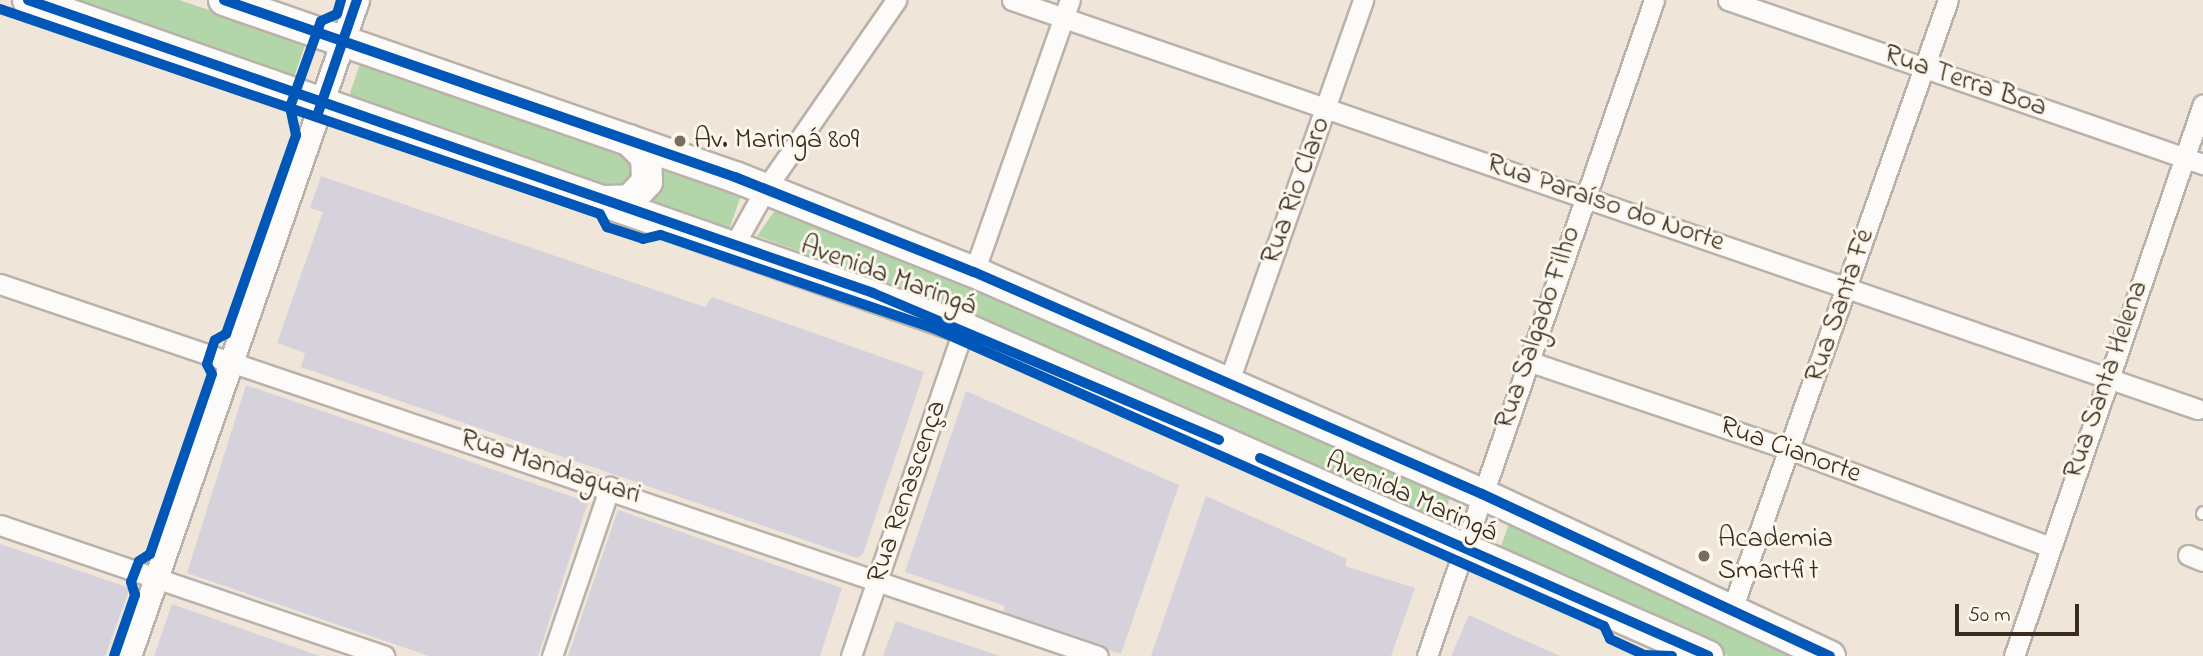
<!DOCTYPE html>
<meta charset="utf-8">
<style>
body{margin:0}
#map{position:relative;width:2203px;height:656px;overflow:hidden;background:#efe6d9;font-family:"Indie Flower",sans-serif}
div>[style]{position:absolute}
.industrial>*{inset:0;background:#d5d2db}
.green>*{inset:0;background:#b2d6aa;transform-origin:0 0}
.roads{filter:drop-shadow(2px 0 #bab2aa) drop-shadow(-2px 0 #bab2aa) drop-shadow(0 2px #bab2aa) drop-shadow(0 -2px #bab2aa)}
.service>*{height:10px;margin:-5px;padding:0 5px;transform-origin:5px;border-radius:5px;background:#fdfbf9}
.minor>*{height:19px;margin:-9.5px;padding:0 9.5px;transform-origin:9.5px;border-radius:9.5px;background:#fdfbf9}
.tertiary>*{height:23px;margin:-11.5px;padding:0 11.5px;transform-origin:11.5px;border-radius:11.5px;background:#fdfbf9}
.primary>*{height:30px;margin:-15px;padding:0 15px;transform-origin:15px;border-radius:15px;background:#fdfbf9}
.cycleway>*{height:10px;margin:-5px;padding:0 5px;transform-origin:5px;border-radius:5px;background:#0057b8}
.dots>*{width:19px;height:19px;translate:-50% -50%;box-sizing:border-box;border:4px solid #fbf7ec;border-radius:50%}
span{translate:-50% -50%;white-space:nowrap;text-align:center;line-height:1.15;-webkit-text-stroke:6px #fbf7ec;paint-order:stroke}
.street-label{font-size:28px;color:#3b2a1e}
.poi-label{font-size:28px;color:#3b2a1e}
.left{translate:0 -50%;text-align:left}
.scale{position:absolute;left:1955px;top:604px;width:124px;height:32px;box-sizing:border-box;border:4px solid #3b2a1e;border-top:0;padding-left:9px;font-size:21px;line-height:24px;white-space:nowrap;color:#3b2a1e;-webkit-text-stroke:5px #fbf7ec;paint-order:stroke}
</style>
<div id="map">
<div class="industrial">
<div style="clip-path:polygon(321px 176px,705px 307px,712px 297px,924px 372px,863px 554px,857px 558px,301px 367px,305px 353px,277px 343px,323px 212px,310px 208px)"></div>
<div style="clip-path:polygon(246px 385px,588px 502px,538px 656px,429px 656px,187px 573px)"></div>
<div style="clip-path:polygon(966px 391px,1179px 485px,1121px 654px,1002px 616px,1005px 606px,905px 572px)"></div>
<div style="clip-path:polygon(1206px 496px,1347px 559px,1345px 566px,1415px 588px,1391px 656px,1151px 656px)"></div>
<div style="clip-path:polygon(618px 510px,842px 588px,820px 656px,568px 656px)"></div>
<div style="clip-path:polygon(0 544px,130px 588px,105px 656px,0 656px)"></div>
<div style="clip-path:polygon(172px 604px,262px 636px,320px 656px,154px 656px)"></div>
<div style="clip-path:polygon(1469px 615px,1508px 633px,1560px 656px,1451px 656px)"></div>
<div style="clip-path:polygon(896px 621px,1000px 656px,883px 656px)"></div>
</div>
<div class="green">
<div style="clip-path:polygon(74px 0,179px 0,306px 42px,292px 83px,96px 14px)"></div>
<div style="left:362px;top:58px;width:403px;height:43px;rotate:19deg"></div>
<div style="clip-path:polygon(778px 206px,984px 289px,1451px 494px,1441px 524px,970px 314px,757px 236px)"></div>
<div style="clip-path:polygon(1511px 518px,1803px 656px,1728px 656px,1499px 552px)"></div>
</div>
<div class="roads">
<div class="service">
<div style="left:2202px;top:514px;width:2px;rotate:-63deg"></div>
</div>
<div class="minor">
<div style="left:1012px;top:0;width:1254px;rotate:19.04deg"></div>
<div style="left:1728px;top:0;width:503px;rotate:19.05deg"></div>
<div style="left:733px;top:247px;width:68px;rotate:-60.8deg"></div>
<div style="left:766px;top:188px;width:229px;rotate:-55.3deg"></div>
<div style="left:974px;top:272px;width:288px;rotate:-70.6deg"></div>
<div style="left:0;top:284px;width:1159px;rotate:18.72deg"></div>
<div style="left:1528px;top:361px;width:278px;rotate:18.7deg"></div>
<div style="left:1791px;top:450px;width:277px;rotate:20.5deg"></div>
<div style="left:1229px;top:381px;width:404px;rotate:-70.6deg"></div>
<div style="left:0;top:525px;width:406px;rotate:18.8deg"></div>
<div style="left:2188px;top:555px;width:16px;rotate:22deg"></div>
<div style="left:1731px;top:612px;width:649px;rotate:-70.48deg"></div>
<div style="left:552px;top:656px;width:179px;rotate:-71.1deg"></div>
<div style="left:851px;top:656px;width:347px;rotate:-71deg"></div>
<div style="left:1427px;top:656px;width:694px;rotate:-70.91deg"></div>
<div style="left:2014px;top:656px;width:583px;rotate:-71.1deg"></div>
</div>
<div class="tertiary">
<div style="left:129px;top:656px;width:694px;rotate:-70.83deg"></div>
</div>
<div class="primary">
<div style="left:28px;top:0;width:992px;rotate:19.31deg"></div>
<div style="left:964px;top:328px;width:813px;rotate:23.79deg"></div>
<div style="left:224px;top:0;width:541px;rotate:19.11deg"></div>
<div style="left:735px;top:177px;width:257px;rotate:21.7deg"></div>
<div style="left:974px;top:272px;width:554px;rotate:23.61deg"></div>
<div style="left:1482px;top:494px;width:384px;rotate:25deg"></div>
<div style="left:605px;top:201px;width:25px;rotate:-2deg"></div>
<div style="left:630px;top:200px;width:25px;rotate:-47deg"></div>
<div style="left:647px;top:182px;width:25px;rotate:-92deg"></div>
<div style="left:646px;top:157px;width:24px;rotate:-135deg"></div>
</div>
</div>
<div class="cycleway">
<div style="left:28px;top:0;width:894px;rotate:19.12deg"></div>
<div style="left:873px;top:293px;width:376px;rotate:23deg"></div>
<div style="left:224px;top:0;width:541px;rotate:19.11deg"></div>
<div style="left:735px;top:177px;width:257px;rotate:21.7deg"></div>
<div style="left:974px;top:272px;width:554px;rotate:23.61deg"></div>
<div style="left:1482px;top:494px;width:384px;rotate:25deg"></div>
<div style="left:0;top:9px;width:634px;rotate:18.86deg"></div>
<div style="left:600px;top:214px;width:15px;rotate:62deg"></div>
<div style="left:607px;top:227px;width:38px;rotate:18deg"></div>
<div style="left:643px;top:239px;width:18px;rotate:-13deg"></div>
<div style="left:661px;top:235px;width:287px;rotate:18.9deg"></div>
<div style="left:933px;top:328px;width:734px;rotate:23.95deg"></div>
<div style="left:1604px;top:626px;width:14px;rotate:65deg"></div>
<div style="left:1610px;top:639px;width:38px;rotate:25deg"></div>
<div style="left:1644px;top:655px;width:28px;rotate:2deg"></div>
<div style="left:317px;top:116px;width:123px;rotate:-71deg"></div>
<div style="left:1260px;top:458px;width:490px;rotate:23.8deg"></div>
<div style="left:114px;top:656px;width:65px;rotate:-71deg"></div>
<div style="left:135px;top:595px;width:14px;rotate:-107deg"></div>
<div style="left:131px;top:582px;width:22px;rotate:-69deg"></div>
<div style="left:139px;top:561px;width:13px;rotate:-32deg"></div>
<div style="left:150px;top:554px;width:190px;rotate:-71deg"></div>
<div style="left:212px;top:374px;width:11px;rotate:-117deg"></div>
<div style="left:207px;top:364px;width:25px;rotate:-72deg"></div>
<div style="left:215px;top:340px;width:13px;rotate:-29deg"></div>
<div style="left:226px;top:334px;width:211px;rotate:-70.6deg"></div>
<div style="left:296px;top:135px;width:29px;rotate:-102deg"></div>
<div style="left:290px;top:107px;width:91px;rotate:-70.2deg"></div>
<div style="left:321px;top:21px;width:17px;rotate:-24deg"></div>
<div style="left:337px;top:14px;width:15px;rotate:-74deg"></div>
</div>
<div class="dots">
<div style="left:680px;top:141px;background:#7a6c5f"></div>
<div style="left:1704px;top:556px;background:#7a6c5f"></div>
</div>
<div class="street-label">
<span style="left:1965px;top:82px;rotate:19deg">Rua Terra Boa</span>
<span style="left:1297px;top:191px;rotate:-70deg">Rua Rio Claro</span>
<span style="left:1605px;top:204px;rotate:19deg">Rua Paraíso do Norte</span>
<span style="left:888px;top:277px;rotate:20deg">Avenida Maringá</span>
<span style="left:1841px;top:306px;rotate:-71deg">Rua Santa Fé</span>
<span style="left:1539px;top:328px;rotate:-71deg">Rua Salgado Filho</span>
<span style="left:2107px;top:380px;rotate:-71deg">Rua Santa Helena</span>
<span style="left:1790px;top:451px;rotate:20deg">Rua Cianorte</span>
<span style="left:550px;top:468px;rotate:18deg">Rua Mandaguari</span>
<span style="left:908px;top:492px;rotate:-71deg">Rua Renascença</span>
<span style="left:1411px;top:498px;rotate:24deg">Avenida Maringá</span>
</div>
<div class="poi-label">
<span class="left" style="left:694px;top:141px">Av. Maringá 809</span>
<span class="left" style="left:1718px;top:556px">Academia<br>Smartfit</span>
</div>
<div class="scale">50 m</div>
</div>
